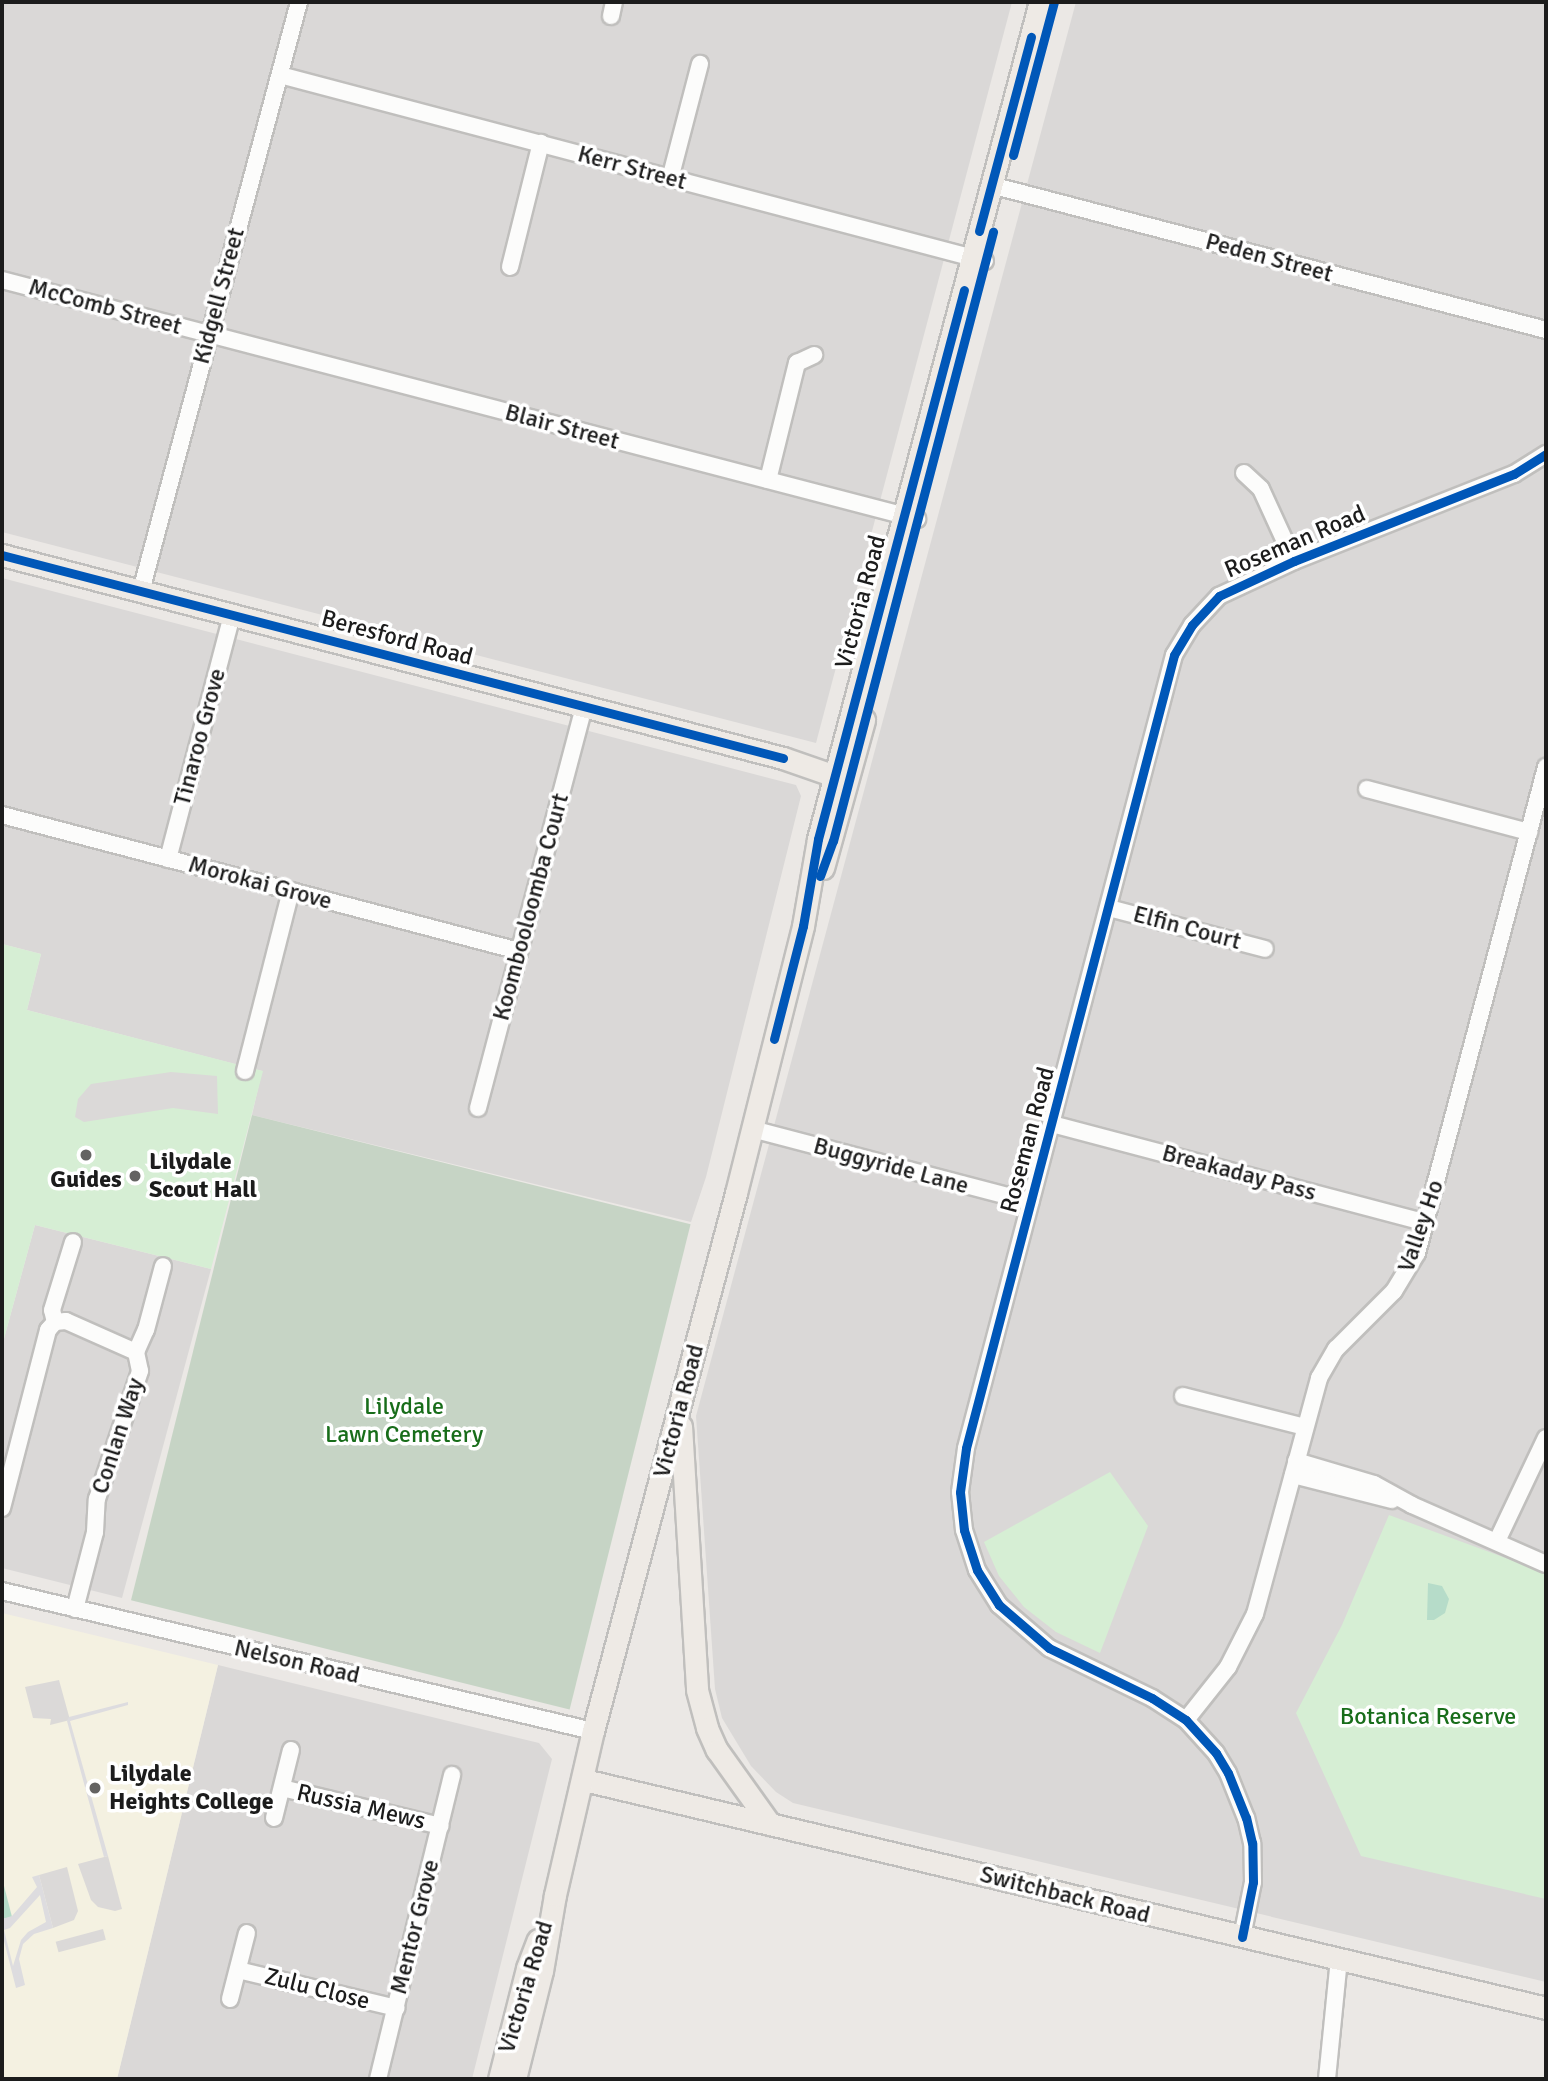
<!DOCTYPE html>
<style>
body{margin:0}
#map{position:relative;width:1548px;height:2081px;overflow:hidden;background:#ebe8e5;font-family:Signika,sans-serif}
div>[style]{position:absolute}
.residential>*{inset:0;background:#dad8d7}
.education>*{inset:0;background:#f4f1e1}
.cemetery>*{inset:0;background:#c6d4c5;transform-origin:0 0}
.park>*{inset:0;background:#d6eed4}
.pitch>*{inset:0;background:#b6dcc9}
.parking>*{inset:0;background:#dbd9d8;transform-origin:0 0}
.plaza>*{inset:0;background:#dddcdf}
.roads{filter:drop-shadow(2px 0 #c0bfbd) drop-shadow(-2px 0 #c0bfbd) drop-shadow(0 2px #c0bfbd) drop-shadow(0 -2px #c0bfbd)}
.minor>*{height:16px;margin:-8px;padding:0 8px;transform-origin:8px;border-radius:8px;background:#fcfcfb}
.major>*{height:21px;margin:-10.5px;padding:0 10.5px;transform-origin:10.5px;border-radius:10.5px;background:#eeeae5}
.cycleway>*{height:9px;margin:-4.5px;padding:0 4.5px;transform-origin:4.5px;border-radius:4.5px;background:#0057b8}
.dots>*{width:19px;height:19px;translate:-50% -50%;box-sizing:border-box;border:4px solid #fff;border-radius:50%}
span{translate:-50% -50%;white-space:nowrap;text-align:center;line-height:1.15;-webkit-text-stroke:7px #fff;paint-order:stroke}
.street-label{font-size:24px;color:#1c1c1c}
.poi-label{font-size:24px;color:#1c1c1c;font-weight:700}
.left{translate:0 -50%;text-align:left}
.park-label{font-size:24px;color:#186d1a}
.frame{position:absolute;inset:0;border:4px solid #1c1c1c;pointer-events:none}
</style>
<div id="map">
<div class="residential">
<div style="clip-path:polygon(2px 2px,1012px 2px,816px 743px,2px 532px)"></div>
<div style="clip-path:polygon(1076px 2px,1546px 2px,1546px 1982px,793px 1803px,776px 1792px,751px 1766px,722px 1718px,715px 1689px,696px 1416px)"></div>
<div style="clip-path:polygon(2px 578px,796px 785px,801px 796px,706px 1177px,691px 1222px,252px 1115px,262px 1071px,27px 1010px,41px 954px,2px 944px)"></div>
<div style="clip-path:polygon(35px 1225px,211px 1269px,122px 1598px,2px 1568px,2px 1346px)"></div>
<div style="clip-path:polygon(218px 1665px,539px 1743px,552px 1759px,472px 2079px,117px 2079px)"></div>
</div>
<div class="education">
<div style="clip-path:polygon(2px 1613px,218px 1665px,117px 2079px,2px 2079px)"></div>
</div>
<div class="cemetery">
<div style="left:252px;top:1115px;width:452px;height:500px;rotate:14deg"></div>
</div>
<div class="park">
<div style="clip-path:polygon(2px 944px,41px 954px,27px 1010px,263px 1071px,211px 1269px,35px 1225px,2px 1346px)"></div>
<div style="clip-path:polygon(1110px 1472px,1148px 1526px,1100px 1653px,1056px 1632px,1024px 1607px,999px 1576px,984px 1542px)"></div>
<div style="clip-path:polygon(1389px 1515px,1546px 1573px,1546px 1899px,1361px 1856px,1296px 1713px,1342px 1625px)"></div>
</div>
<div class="pitch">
<div style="clip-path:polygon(1428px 1583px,1442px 1586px,1449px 1599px,1445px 1613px,1434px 1620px,1427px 1620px)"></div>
<div style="clip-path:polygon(2px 1878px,12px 1917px,2px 1919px)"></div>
</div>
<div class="parking">
<div style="clip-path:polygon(171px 1072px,217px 1076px,218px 1114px,173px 1108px,84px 1122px,75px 1117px,78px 1099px,91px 1084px)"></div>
<div style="clip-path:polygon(59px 1680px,70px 1720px,50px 1725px,51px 1719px,33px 1718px,25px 1687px)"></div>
<div style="clip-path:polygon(108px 1856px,122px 1909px,115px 1911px,98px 1907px,91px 1900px,78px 1864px)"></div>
<div style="clip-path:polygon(67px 1867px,78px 1911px,74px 1920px,53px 1928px,39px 1875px)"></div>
<div style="left:103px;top:1929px;width:11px;height:49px;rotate:75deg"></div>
</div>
<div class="plaza">
<div style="clip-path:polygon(128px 1702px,128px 1705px,70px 1721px,108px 1856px,104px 1857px,67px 1721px,69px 1717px)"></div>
<div style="clip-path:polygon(evenodd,39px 1875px,53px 1928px,34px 1934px,23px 1944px,19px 1959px,25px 1985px,16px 1988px,2px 1933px,2px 1919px,12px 1916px,37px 1887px,32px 1877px,39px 1875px,40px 1895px,46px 1922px,28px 1932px,21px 1940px,13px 1966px,4px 1930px,10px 1928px,40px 1895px)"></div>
</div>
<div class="roads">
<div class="minor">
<div style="left:611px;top:16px;width:14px;rotate:-78deg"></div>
<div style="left:280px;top:75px;width:729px;rotate:14.78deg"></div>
<div style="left:670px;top:179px;width:119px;rotate:-75.4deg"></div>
<div style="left:991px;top:185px;width:574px;rotate:14.64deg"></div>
<div style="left:510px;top:267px;width:128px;rotate:-76deg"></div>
<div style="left:2px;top:280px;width:946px;rotate:14.64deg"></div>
<div style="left:1244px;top:473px;width:23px;rotate:43deg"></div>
<div style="left:1261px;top:489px;width:79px;rotate:65.4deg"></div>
<div style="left:768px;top:480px;width:121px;rotate:-76.1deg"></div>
<div style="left:797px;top:363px;width:19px;rotate:-25deg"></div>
<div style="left:141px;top:591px;width:610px;rotate:-74.98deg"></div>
<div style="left:1367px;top:789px;width:168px;rotate:14.9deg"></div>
<div style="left:2px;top:815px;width:535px;rotate:14.74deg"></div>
<div style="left:168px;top:859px;width:252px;rotate:-75.3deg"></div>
<div style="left:1109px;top:908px;width:161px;rotate:14.7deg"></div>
<div style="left:245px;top:1071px;width:186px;rotate:-75.7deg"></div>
<div style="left:478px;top:1108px;width:415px;rotate:-75.2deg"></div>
<div style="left:1052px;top:1124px;width:387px;rotate:14.8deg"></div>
<div style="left:752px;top:1129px;width:288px;rotate:14.7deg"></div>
<div style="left:55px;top:1322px;width:11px;rotate:-5deg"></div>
<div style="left:66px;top:1321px;width:77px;rotate:23.9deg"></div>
<div style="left:1183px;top:1396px;width:126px;rotate:14.3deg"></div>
<div style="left:1296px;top:1461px;width:81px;rotate:16.4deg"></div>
<div style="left:1374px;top:1484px;width:43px;rotate:28.9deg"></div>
<div style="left:1412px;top:1505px;width:146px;rotate:23.8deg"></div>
<div style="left:1293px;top:1475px;width:102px;rotate:14.2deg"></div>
<div style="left:2px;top:1508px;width:184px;rotate:-75.5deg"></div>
<div style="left:48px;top:1330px;width:11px;rotate:-49deg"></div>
<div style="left:55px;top:1322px;width:12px;rotate:-104deg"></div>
<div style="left:52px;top:1310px;width:71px;rotate:-72.8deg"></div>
<div style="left:1497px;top:1541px;width:114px;rotate:-64.6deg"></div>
<div style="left:2px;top:1591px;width:607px;rotate:13.33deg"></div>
<div style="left:75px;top:1609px;width:80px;rotate:-75.4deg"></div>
<div style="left:95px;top:1532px;width:33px;rotate:-87deg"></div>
<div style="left:97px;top:1499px;width:135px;rotate:-71.4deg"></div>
<div style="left:140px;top:1371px;width:19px;rotate:-102deg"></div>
<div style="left:136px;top:1352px;width:24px;rotate:-66deg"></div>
<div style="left:146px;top:1330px;width:66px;rotate:-75.1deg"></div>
<div style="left:1186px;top:1720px;width:68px;rotate:-51.6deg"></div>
<div style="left:1228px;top:1667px;width:59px;rotate:-63deg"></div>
<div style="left:1255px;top:1614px;width:245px;rotate:-74.8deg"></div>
<div style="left:1319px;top:1378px;width:34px;rotate:-60deg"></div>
<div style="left:1336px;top:1349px;width:82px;rotate:-45deg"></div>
<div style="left:1394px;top:1291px;width:44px;rotate:-58.8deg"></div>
<div style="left:1417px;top:1253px;width:503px;rotate:-75.13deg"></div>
<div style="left:282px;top:1788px;width:163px;rotate:13.5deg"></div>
<div style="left:274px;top:1818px;width:70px;rotate:-76deg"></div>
<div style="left:1242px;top:1937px;width:56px;rotate:-78.7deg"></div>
<div style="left:1253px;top:1882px;width:39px;rotate:-91deg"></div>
<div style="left:1252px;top:1843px;width:26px;rotate:-103deg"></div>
<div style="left:1246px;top:1818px;width:48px;rotate:-111.8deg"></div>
<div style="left:1228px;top:1773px;width:23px;rotate:-121deg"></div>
<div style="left:1216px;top:1753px;width:45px;rotate:-132.3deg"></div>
<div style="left:1186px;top:1720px;width:40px;rotate:-147.1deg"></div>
<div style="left:1152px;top:1698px;width:114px;rotate:-154.1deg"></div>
<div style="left:1049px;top:1648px;width:66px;rotate:-139.3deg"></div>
<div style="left:999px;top:1605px;width:41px;rotate:-122.2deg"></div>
<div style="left:977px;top:1570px;width:42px;rotate:-108deg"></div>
<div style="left:964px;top:1530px;width:38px;rotate:-96deg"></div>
<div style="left:960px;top:1492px;width:44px;rotate:-82.2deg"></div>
<div style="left:966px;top:1448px;width:820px;rotate:-75.3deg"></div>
<div style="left:1174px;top:655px;width:35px;rotate:-59deg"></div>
<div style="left:1192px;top:625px;width:40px;rotate:-47deg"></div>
<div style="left:1219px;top:596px;width:83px;rotate:-25deg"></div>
<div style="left:1294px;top:561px;width:237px;rotate:-21.6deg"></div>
<div style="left:1514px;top:474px;width:38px;rotate:-32deg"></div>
<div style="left:238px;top:1970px;width:163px;rotate:13.5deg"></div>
<div style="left:230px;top:1999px;width:68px;rotate:-75.6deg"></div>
<div style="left:378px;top:2079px;width:313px;rotate:-76.3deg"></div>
<div style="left:1327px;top:2079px;width:121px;rotate:-84.3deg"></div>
</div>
<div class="major">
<div style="left:2px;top:555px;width:807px;rotate:14.57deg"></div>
<div style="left:783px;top:758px;width:67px;rotate:19.2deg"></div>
<div style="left:823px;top:868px;width:154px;rotate:-74.5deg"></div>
<div style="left:681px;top:1426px;width:264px;rotate:86.5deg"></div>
<div style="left:697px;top:1690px;width:39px;rotate:75deg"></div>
<div style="left:707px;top:1728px;width:24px;rotate:66deg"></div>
<div style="left:717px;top:1750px;width:91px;rotate:54.4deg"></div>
<div style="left:584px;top:1780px;width:989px;rotate:13.33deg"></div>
<div style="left:499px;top:2079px;width:114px;rotate:-75.8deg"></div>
<div style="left:527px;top:1968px;width:30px;rotate:-69deg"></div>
<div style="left:515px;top:2079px;width:111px;rotate:-76deg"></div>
<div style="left:542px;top:1971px;width:77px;rotate:-80.3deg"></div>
<div style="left:555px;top:1895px;width:168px;rotate:-77deg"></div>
<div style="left:593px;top:1731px;width:557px;rotate:-75.11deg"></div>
<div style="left:736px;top:1193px;width:275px;rotate:-75.9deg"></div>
<div style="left:803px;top:926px;width:88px;rotate:-80.2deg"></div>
<div style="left:818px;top:839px;width:866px;rotate:-75.15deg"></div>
</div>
</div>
<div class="cycleway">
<div style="left:1013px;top:155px;width:158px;rotate:-75deg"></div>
<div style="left:979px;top:231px;width:201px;rotate:-75deg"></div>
<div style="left:2px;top:555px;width:807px;rotate:14.57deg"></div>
<div style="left:820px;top:876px;width:37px;rotate:-70deg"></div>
<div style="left:833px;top:841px;width:630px;rotate:-75.28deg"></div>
<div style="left:774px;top:1039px;width:117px;rotate:-75.6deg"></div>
<div style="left:803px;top:926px;width:88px;rotate:-80.2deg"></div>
<div style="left:818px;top:839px;width:568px;rotate:-75.11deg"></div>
<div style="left:1242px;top:1937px;width:56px;rotate:-78.7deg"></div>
<div style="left:1253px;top:1882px;width:39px;rotate:-91deg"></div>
<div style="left:1252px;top:1843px;width:26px;rotate:-103deg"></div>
<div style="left:1246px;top:1818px;width:48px;rotate:-111.8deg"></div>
<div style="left:1228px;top:1773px;width:23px;rotate:-121deg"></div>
<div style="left:1216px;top:1753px;width:45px;rotate:-132.3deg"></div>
<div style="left:1186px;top:1720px;width:40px;rotate:-147.1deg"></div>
<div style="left:1152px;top:1698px;width:114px;rotate:-154.1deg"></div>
<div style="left:1049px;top:1648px;width:66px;rotate:-139.3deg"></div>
<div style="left:999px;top:1605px;width:41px;rotate:-122.2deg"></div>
<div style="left:977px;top:1570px;width:42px;rotate:-108deg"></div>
<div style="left:964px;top:1530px;width:38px;rotate:-96deg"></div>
<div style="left:960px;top:1492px;width:44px;rotate:-82.2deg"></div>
<div style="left:966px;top:1448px;width:820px;rotate:-75.3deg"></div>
<div style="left:1174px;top:655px;width:35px;rotate:-59deg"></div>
<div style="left:1192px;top:625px;width:40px;rotate:-47deg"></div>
<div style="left:1219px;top:596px;width:83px;rotate:-25deg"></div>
<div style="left:1294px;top:561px;width:237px;rotate:-21.6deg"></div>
<div style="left:1514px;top:474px;width:38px;rotate:-32deg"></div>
</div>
<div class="dots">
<div style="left:86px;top:1155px;background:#646362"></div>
<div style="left:135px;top:1176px;background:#646362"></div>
<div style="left:95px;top:1788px;background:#646362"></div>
</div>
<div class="street-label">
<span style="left:632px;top:168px;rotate:15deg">Kerr Street</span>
<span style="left:1269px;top:258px;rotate:15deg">Peden Street</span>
<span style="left:219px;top:296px;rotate:-75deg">Kidgell Street</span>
<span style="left:105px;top:307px;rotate:15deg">McComb Street</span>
<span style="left:562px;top:427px;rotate:15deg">Blair Street</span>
<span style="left:1295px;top:542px;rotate:-23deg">Roseman Road</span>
<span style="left:861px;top:602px;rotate:-75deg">Victoria Road</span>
<span style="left:397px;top:638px;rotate:15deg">Beresford Road</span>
<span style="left:200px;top:737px;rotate:-75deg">Tinaroo Grove</span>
<span style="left:260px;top:883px;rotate:15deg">Morokai Grove</span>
<span style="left:531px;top:907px;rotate:-75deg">Koombooloomba Court</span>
<span style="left:1187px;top:928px;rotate:15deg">Elfin Court</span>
<span style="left:1028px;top:1140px;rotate:-75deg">Roseman Road</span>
<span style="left:891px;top:1166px;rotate:15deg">Buggyride Lane</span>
<span style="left:1239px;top:1173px;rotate:15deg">Breakaday Pass</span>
<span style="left:1421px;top:1226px;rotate:-71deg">Valley Ho</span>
<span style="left:679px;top:1411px;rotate:-75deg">Victoria Road</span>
<span style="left:118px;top:1436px;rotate:-72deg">Conlan Way</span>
<span style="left:297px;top:1662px;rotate:13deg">Nelson Road</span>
<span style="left:361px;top:1807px;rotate:13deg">Russia Mews</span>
<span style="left:1065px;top:1895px;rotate:14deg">Switchback Road</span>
<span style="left:415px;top:1927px;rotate:-76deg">Mentor Grove</span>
<span style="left:526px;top:1987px;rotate:-73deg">Victoria Road</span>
<span style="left:317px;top:1989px;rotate:14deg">Zulu Close</span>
</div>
<div class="poi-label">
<span class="left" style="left:149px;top:1176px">Lilydale<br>Scout Hall</span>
<span style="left:86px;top:1180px">Guides</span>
<span class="left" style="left:109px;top:1788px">Lilydale<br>Heights College</span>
</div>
<div class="park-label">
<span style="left:404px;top:1421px">Lilydale<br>Lawn Cemetery</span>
<span style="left:1428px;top:1717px">Botanica Reserve</span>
</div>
<div class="frame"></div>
</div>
